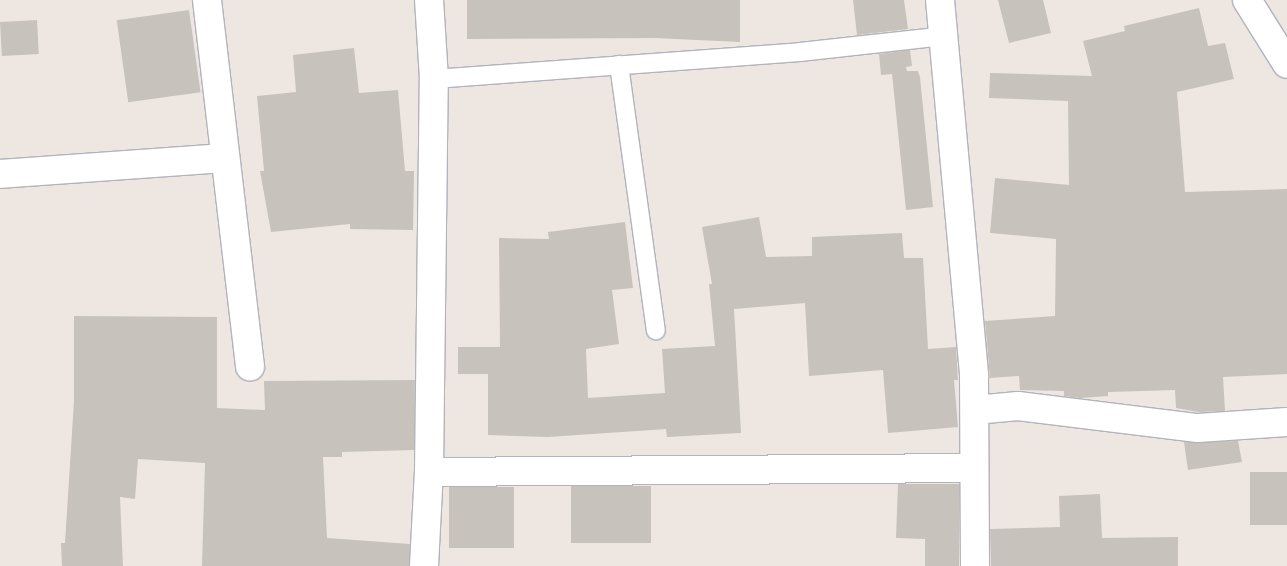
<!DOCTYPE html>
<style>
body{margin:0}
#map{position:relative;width:1287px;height:566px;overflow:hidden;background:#eee7e1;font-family:"Sofia Sans Condensed",sans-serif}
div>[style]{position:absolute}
.building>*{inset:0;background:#c7c2bc;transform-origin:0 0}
.roads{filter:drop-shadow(1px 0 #b1b3bd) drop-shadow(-1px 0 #b1b3bd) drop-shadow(0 1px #b1b3bd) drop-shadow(0 -1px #b1b3bd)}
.service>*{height:18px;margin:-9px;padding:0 9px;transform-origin:9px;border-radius:9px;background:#fff}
.minor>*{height:28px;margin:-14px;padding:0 14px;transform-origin:14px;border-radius:14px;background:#fff}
span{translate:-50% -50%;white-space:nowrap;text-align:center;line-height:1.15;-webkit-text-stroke:5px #fff;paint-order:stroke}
</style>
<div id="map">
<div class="building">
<div style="clip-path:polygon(467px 0,740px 0,740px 42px,654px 38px,467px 39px)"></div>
<div style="clip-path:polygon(853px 0,904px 0,908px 29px,857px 35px)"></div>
<div style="clip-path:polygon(998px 0,1043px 0,1051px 33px,1009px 43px)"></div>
<div style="clip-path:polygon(1199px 8px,1208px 46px,1225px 43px,1234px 79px,1177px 92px,1185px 192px,1287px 189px,1287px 374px,1223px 377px,1225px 411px,1198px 412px,1176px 408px,1175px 390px,1108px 392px,1108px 396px,1080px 398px,1064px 396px,1064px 391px,1020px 390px,1019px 376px,990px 378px,985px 321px,1055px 316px,1056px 239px,990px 233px,995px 178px,1069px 185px,1068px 101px,989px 98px,990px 73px,1092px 76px,1083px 41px,1125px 31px,1124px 26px)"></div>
<div style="left:189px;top:10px;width:83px;height:73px;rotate:82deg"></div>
<div style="left:37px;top:20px;width:34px;height:37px;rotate:87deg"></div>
<div style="clip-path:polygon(354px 48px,359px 93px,398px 90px,405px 171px,414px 171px,413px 230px,350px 229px,350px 224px,271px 232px,260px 171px,264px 171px,257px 96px,296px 92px,293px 55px)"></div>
<div style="clip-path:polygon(910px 50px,912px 66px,906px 67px,907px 71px,918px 71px,920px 77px,933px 207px,906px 210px,892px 74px,881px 75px,879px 54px)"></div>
<div style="clip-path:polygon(759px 217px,766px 257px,812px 256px,812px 237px,902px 233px,904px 258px,923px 258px,928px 349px,956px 347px,958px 380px,954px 380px,958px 427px,888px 433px,883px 370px,809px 376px,805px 303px,734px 309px,741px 433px,667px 437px,666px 429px,548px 437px,488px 435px,488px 374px,458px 374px,458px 347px,500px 347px,499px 238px,549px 239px,548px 232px,625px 222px,633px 288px,612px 290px,619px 344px,586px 349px,588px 398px,665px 393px,662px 349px,715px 346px,709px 284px,712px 284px,702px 227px)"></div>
<div style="clip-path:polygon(74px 316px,217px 317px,217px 408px,265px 410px,264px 381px,415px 380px,414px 450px,342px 452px,342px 457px,323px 457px,327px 538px,410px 544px,409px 566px,202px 566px,205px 463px,138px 459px,135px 499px,120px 497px,123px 566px,62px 566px,61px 543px,65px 543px,74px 401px)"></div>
<div style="clip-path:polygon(1238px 441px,1242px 462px,1188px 470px,1184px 442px)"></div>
<div style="left:1287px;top:472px;width:53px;height:37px;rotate:90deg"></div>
<div style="clip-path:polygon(898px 484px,959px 484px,959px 566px,925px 566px,925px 539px,896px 538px)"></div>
<div style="left:651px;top:486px;width:57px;height:80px;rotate:90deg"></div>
<div style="left:449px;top:487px;width:65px;height:61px"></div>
<div style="clip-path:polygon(1100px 494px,1102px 538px,1178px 537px,1178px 566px,991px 566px,990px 529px,1060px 527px,1059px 496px)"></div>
</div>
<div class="roads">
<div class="service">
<div style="left:619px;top:65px;width:268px;rotate:82.1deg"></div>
<div style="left:434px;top:79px;width:367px;rotate:-4.2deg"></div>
<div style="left:800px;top:52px;width:145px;rotate:-6.3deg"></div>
</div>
<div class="minor">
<div style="left:207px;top:0;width:369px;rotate:83.3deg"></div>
<div style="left:940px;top:0;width:378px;rotate:84.8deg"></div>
<div style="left:974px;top:376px;width:190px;rotate:89.7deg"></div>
<div style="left:1247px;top:0;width:75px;rotate:58deg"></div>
<div style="left:0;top:174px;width:225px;rotate:-4.1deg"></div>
<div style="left:975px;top:410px;width:43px;rotate:-5.3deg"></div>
<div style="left:1018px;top:406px;width:181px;rotate:7deg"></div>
<div style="left:1198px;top:428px;width:89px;rotate:-3.9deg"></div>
<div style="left:429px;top:472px;width:545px;rotate:-0.42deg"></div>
<div style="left:424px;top:566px;width:94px;rotate:-87deg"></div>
<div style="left:429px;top:472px;width:393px;rotate:-89.3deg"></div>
<div style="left:434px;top:79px;width:79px;rotate:-93.6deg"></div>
</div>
</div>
</div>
